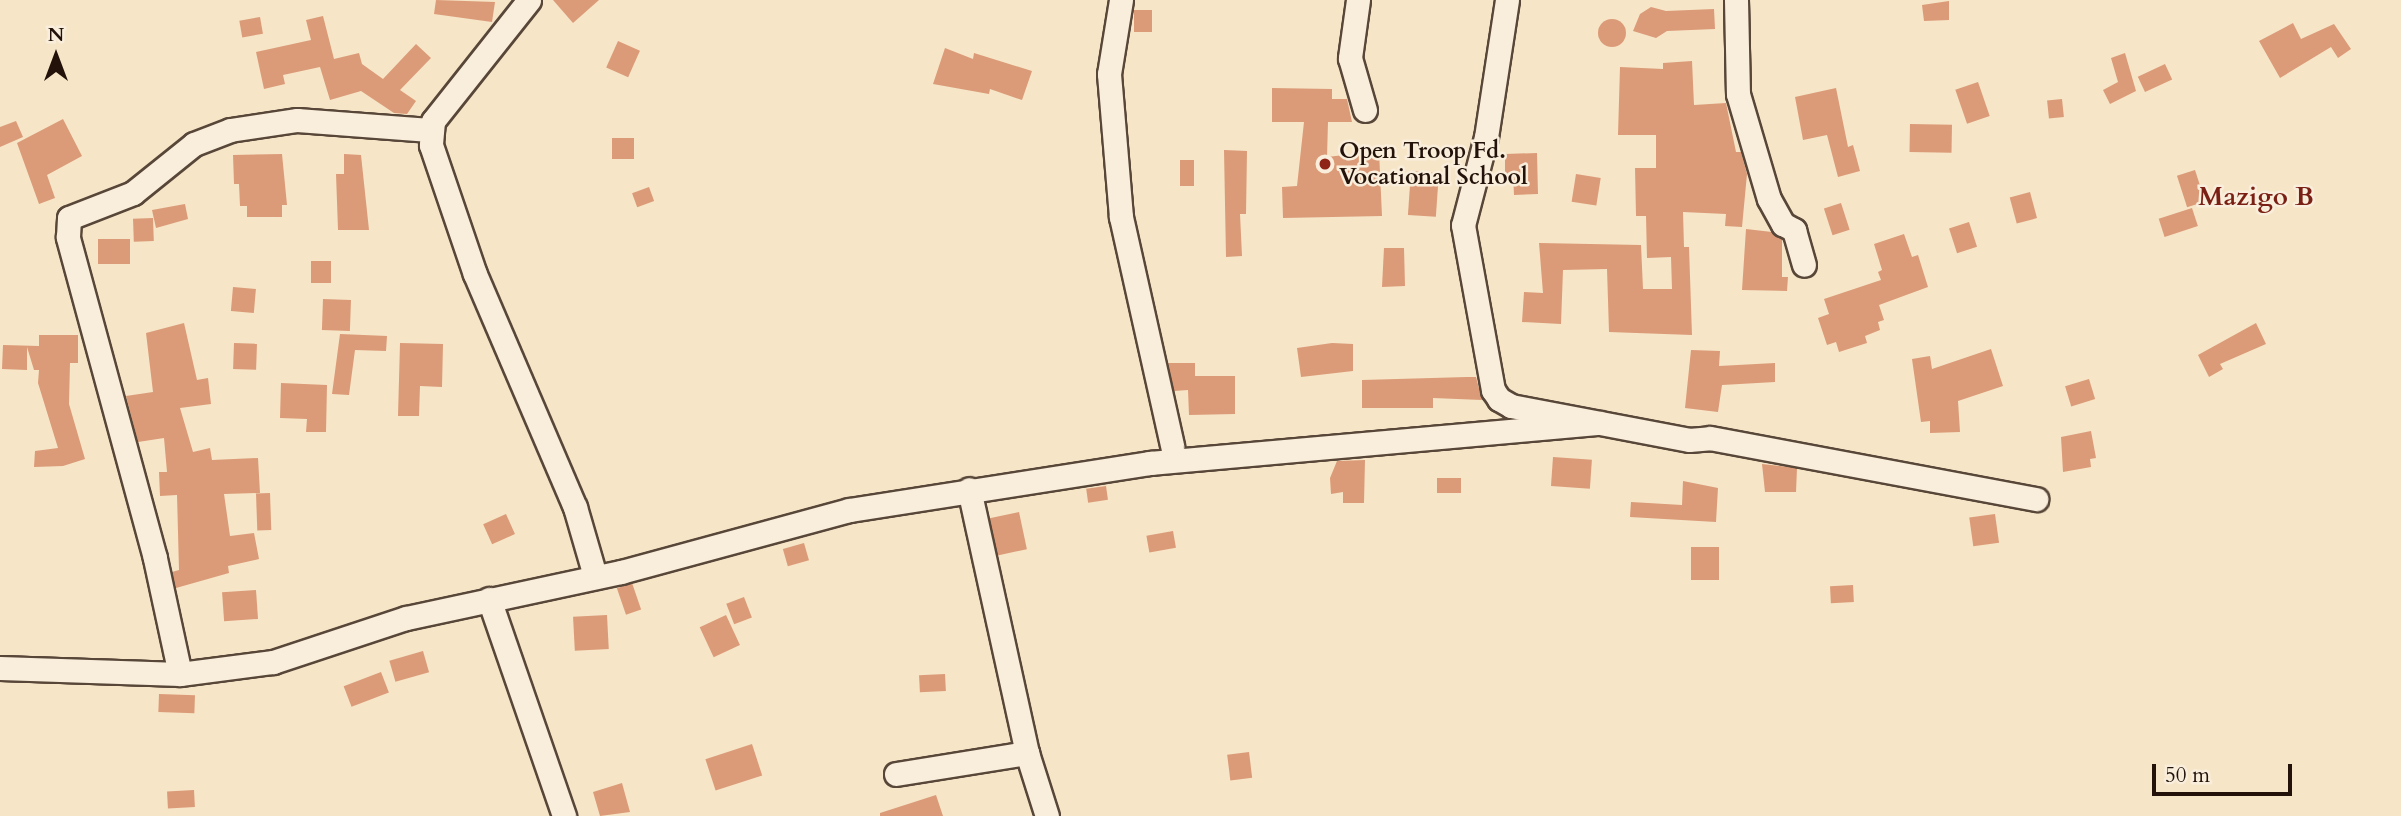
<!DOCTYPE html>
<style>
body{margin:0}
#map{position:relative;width:2401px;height:816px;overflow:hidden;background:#f6e5c7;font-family:Cardo,serif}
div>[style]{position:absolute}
.building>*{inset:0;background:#db9b78;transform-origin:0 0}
.round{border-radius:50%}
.roads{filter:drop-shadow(2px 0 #584739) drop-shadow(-2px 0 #584739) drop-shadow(0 2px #584739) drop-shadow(0 -2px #584739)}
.minor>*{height:23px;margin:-11.5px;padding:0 11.5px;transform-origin:11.5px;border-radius:11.5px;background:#f9eedb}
.dots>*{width:19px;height:19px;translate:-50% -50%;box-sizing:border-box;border:4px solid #f9eedb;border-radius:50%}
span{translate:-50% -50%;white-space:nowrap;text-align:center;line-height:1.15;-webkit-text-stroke:5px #f9eedb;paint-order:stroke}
.poi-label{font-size:23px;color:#23120a;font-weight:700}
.left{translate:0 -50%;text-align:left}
.quarter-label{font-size:26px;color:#7a1f14;font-weight:700}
.north{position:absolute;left:21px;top:21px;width:70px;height:70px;-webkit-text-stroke:5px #f9eedb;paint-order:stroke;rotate:0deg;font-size:19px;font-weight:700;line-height:28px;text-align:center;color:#23120a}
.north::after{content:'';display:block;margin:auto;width:24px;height:32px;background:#23120a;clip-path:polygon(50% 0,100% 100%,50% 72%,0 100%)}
.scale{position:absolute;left:2152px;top:764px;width:140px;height:32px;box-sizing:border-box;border:4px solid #23120a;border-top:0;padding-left:9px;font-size:21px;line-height:24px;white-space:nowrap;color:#23120a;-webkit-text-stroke:5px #f9eedb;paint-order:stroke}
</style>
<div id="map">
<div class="building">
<div style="clip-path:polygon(436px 0,495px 2px,492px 22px,434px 14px)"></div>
<div style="clip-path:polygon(553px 0,599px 0,573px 23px)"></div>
<div style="clip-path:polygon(1949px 1px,1949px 20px,1924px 21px,1922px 5px)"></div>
<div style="clip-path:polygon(1651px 7px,1666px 11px,1714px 9px,1715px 29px,1667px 31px,1656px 38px,1633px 31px,1640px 14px)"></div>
<div style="left:1134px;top:10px;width:18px;height:22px"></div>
<div style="clip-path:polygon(323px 16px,334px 59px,359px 53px,362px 64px,383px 79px,416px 44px,431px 58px,400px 90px,416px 101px,407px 114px,394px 113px,361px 91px,330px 100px,320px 67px,283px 75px,285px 84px,264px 89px,256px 52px,311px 40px,306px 20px)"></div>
<div style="left:260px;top:17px;width:17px;height:21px;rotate:80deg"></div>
<div class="round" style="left:1598px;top:19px;width:28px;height:28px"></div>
<div style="clip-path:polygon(2293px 23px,2301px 39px,2334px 24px,2351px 49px,2338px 58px,2331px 47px,2280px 78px,2259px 41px)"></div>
<div style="left:618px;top:41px;width:24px;height:29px;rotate:24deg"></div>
<div style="clip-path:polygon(945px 48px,973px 59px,974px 53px,1032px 71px,1022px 100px,990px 89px,989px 94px,933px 84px)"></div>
<div style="clip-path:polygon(2125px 53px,2136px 91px,2110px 104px,2103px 90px,2118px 82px,2111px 58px)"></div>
<div style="clip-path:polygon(1692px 61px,1694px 105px,1726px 103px,1736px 152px,1741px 152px,1747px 174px,1742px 227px,1725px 226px,1726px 214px,1683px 212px,1684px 247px,1689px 247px,1692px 335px,1609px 332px,1607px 269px,1563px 270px,1561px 324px,1522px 322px,1524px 292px,1543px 293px,1539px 243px,1641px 245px,1643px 289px,1672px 289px,1671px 257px,1647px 258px,1646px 216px,1636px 216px,1635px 168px,1656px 168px,1656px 135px,1618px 135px,1620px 67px,1663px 69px,1663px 63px)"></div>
<div style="left:2165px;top:64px;width:17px;height:30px;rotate:65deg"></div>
<div style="left:1978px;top:82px;width:36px;height:24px;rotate:71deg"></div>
<div style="clip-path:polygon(1272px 88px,1332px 89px,1332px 99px,1347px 99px,1352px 122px,1328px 122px,1327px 157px,1379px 151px,1382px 216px,1283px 218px,1282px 187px,1297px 186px,1304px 122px,1272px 122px)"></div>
<div style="clip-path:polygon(1836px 88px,1848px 147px,1853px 145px,1860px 171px,1838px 177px,1827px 135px,1803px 140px,1795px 97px)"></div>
<div style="left:2062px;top:99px;width:18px;height:15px;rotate:84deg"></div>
<div style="clip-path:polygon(63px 119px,82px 156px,47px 175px,55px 198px,39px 204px,17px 143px)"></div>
<div style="clip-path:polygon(16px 121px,23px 137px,0 147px,0 127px)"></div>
<div style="left:1910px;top:124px;width:42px;height:28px;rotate:1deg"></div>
<div style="left:612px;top:138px;width:22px;height:21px"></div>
<div style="clip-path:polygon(1224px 150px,1247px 151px,1246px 214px,1240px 214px,1242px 256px,1226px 257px)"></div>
<div style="clip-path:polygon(1537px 153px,1538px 194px,1514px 195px,1513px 174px,1505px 174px,1505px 154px)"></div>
<div style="clip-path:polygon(282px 154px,287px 205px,282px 205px,282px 217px,247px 217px,247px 206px,240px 206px,239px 184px,234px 184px,233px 155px)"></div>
<div style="clip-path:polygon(344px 154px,361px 155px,369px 230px,338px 230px,336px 174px,344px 174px)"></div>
<div style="left:1180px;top:160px;width:14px;height:26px"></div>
<div style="left:2195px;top:170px;width:33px;height:19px;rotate:72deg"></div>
<div style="left:1411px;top:171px;width:28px;height:44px;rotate:4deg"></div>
<div style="left:1576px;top:174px;width:25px;height:28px;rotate:9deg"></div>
<div style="left:649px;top:187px;width:15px;height:18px;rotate:70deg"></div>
<div style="left:2030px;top:192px;width:27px;height:21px;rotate:75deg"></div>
<div style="left:1841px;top:203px;width:28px;height:18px;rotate:72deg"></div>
<div style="clip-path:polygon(185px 204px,188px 219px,156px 228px,152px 210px)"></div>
<div style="left:2192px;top:208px;width:19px;height:35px;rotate:72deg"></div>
<div style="left:153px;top:218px;width:23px;height:20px;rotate:88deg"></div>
<div style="left:1969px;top:222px;width:26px;height:21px;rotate:72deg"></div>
<div style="clip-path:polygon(1746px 229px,1772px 232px,1782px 239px,1782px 277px,1788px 277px,1787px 291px,1742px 290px)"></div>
<div style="clip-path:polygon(1904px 234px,1912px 257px,1918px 255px,1928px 287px,1879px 305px,1884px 320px,1878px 322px,1880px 330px,1865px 336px,1867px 343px,1839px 352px,1836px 342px,1827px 345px,1818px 318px,1829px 314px,1824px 299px,1881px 280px,1878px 272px,1882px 270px,1874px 244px)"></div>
<div style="left:98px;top:239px;width:32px;height:25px"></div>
<div style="clip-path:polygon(1384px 248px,1404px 248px,1405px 286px,1382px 287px)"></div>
<div style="left:311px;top:261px;width:20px;height:22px"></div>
<div style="left:233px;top:287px;width:23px;height:24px;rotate:5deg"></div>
<div style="left:323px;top:299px;width:28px;height:31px;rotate:2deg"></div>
<div style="clip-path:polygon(184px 323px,197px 380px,208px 378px,211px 404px,180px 408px,193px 452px,210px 448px,212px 460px,258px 458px,260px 493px,224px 494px,230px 536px,254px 533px,259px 559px,228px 566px,229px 573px,176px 588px,172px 572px,179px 570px,177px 495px,160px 496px,159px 472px,167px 472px,164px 438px,138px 442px,126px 396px,153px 392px,146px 333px)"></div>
<div style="clip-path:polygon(2256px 323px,2266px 344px,2220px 364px,2223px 369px,2209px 377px,2198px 355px)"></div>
<div style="clip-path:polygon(340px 334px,387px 336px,386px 351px,355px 350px,349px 395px,332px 394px)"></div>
<div style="clip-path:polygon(39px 335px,78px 335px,78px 363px,70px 363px,69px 404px,85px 459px,63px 466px,34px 467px,35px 451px,58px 448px,38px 383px,39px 370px,34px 370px,27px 347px,27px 370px,2px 369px,3px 345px,39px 346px)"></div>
<div style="left:234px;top:343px;width:23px;height:26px;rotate:2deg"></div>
<div style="clip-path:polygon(400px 343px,443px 344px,442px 387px,420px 386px,419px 416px,398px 416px)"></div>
<div style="clip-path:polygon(1332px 343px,1353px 344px,1353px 371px,1301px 377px,1297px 348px)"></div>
<div style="clip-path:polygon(1991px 349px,2003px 386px,1958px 401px,1960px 432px,1930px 433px,1930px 421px,1921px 422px,1912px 359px,1930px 356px,1932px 369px)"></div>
<div style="clip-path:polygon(1691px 350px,1720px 351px,1719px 366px,1775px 363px,1775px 382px,1722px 385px,1718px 412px,1685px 408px)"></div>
<div style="clip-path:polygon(1168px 363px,1195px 363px,1195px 376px,1235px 376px,1235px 414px,1189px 415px,1188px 390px,1174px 391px)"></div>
<div style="clip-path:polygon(1467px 377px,1476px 377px,1482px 400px,1433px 398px,1433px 408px,1362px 408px,1362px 380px)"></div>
<div style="left:2089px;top:379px;width:21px;height:25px;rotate:73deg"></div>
<div style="clip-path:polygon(281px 383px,327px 385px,326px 432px,306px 432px,307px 419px,280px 418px)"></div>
<div style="clip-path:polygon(2091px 431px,2096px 458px,2090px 459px,2091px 467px,2063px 472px,2061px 437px)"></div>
<div style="left:1553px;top:457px;width:39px;height:29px;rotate:4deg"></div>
<div style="clip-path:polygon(1365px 460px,1364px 503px,1343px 503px,1343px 492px,1331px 494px,1330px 478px,1337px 461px)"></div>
<div style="clip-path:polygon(1762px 464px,1797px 468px,1796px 492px,1765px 492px)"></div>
<div style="left:1437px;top:478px;width:24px;height:15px"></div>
<div style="clip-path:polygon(1683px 481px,1718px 488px,1716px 522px,1630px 517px,1631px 502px,1682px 505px)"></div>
<div style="left:1106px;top:486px;width:14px;height:20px;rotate:82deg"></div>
<div style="left:270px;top:493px;width:37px;height:14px;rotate:88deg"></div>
<div style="left:1019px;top:512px;width:38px;height:30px;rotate:78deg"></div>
<div style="left:506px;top:514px;width:22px;height:25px;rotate:66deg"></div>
<div style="left:1995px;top:514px;width:29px;height:26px;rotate:82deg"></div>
<div style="left:1173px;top:531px;width:17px;height:27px;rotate:80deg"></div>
<div style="left:804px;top:543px;width:18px;height:22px;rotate:74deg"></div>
<div style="left:1719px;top:547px;width:33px;height:28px;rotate:90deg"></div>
<div style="left:632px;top:583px;width:28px;height:16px;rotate:71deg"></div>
<div style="left:1853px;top:585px;width:17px;height:23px;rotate:87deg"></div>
<div style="left:256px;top:590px;width:29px;height:34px;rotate:86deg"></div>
<div style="left:744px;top:597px;width:22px;height:19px;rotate:69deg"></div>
<div style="left:607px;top:615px;width:34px;height:34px;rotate:87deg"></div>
<div style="left:726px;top:615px;width:33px;height:29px;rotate:65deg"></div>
<div style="left:423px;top:651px;width:22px;height:35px;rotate:74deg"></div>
<div style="left:381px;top:672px;width:22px;height:40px;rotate:69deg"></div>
<div style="left:945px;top:674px;width:17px;height:26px;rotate:87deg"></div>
<div style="left:159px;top:694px;width:36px;height:18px;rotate:2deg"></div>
<div style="left:752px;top:744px;width:33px;height:49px;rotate:72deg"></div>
<div style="left:1249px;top:752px;width:26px;height:22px;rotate:83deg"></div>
<div style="clip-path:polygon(622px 783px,630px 812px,600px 816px,593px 792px)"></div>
<div style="left:194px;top:790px;width:17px;height:27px;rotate:87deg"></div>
<div style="clip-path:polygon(936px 795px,943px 816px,880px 816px,880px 813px)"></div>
</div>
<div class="roads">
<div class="minor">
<div style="left:529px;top:0;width:154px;rotate:128.4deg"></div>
<div style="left:433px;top:121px;width:24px;rotate:95deg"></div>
<div style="left:431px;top:145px;width:136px;rotate:71.2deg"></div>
<div style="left:475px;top:274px;width:254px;rotate:66.8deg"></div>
<div style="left:575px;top:507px;width:72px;rotate:73.8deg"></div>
<div style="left:1121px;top:0;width:75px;rotate:99.2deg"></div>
<div style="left:1109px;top:74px;width:144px;rotate:85.2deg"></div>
<div style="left:1121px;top:217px;width:235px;rotate:77.4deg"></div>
<div style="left:1358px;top:0;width:59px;rotate:97.9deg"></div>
<div style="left:1350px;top:58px;width:54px;rotate:73.9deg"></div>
<div style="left:1507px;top:0;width:139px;rotate:98.7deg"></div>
<div style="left:1486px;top:137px;width:91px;rotate:104.6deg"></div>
<div style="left:1463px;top:225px;width:168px;rotate:79.7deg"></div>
<div style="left:1493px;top:390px;width:11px;rotate:56deg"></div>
<div style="left:1499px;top:399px;width:14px;rotate:30deg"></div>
<div style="left:1511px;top:406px;width:181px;rotate:10.8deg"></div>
<div style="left:1689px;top:440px;width:21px;rotate:-5deg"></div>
<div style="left:1710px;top:438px;width:332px;rotate:10.6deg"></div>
<div style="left:1736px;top:0;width:94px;rotate:88.8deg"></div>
<div style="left:1738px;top:94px;width:109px;rotate:73.6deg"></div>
<div style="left:1769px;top:199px;width:29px;rotate:61deg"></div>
<div style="left:1783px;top:224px;width:13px;rotate:29deg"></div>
<div style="left:1794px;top:230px;width:36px;rotate:74deg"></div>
<div style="left:489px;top:599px;width:230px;rotate:70.9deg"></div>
<div style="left:0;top:668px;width:180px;rotate:1.9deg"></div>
<div style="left:180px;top:674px;width:94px;rotate:-7.4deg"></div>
<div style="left:273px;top:662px;width:140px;rotate:-18.3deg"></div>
<div style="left:406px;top:618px;width:220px;rotate:-12.1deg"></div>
<div style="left:621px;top:572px;width:236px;rotate:-15.2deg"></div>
<div style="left:849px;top:510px;width:305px;rotate:-8.9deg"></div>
<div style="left:1150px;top:463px;width:451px;rotate:-5.1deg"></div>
<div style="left:180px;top:674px;width:119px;rotate:-102.2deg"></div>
<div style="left:155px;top:558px;width:333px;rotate:-105.2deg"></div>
<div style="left:68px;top:237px;width:19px;rotate:-87deg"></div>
<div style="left:69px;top:218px;width:69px;rotate:-21.3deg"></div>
<div style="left:133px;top:193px;width:78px;rotate:-38.8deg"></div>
<div style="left:194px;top:144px;width:39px;rotate:-21deg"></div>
<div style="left:230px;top:130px;width:68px;rotate:-8.5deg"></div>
<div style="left:297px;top:120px;width:133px;rotate:4.3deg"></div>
<div style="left:1027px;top:753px;width:66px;rotate:72.4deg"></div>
<div style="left:896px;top:774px;width:133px;rotate:-9.1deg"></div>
<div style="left:1027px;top:753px;width:270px;rotate:-102.4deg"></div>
</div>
</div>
<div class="dots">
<div style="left:1325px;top:164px;background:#8f2418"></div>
</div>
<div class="poi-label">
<span class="left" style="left:1339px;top:164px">Open Troop Fd.<br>Vocational School</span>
</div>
<div class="quarter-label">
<span style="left:2256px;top:197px">Mazigo B</span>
</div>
<div class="north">N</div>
<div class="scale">50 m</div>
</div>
